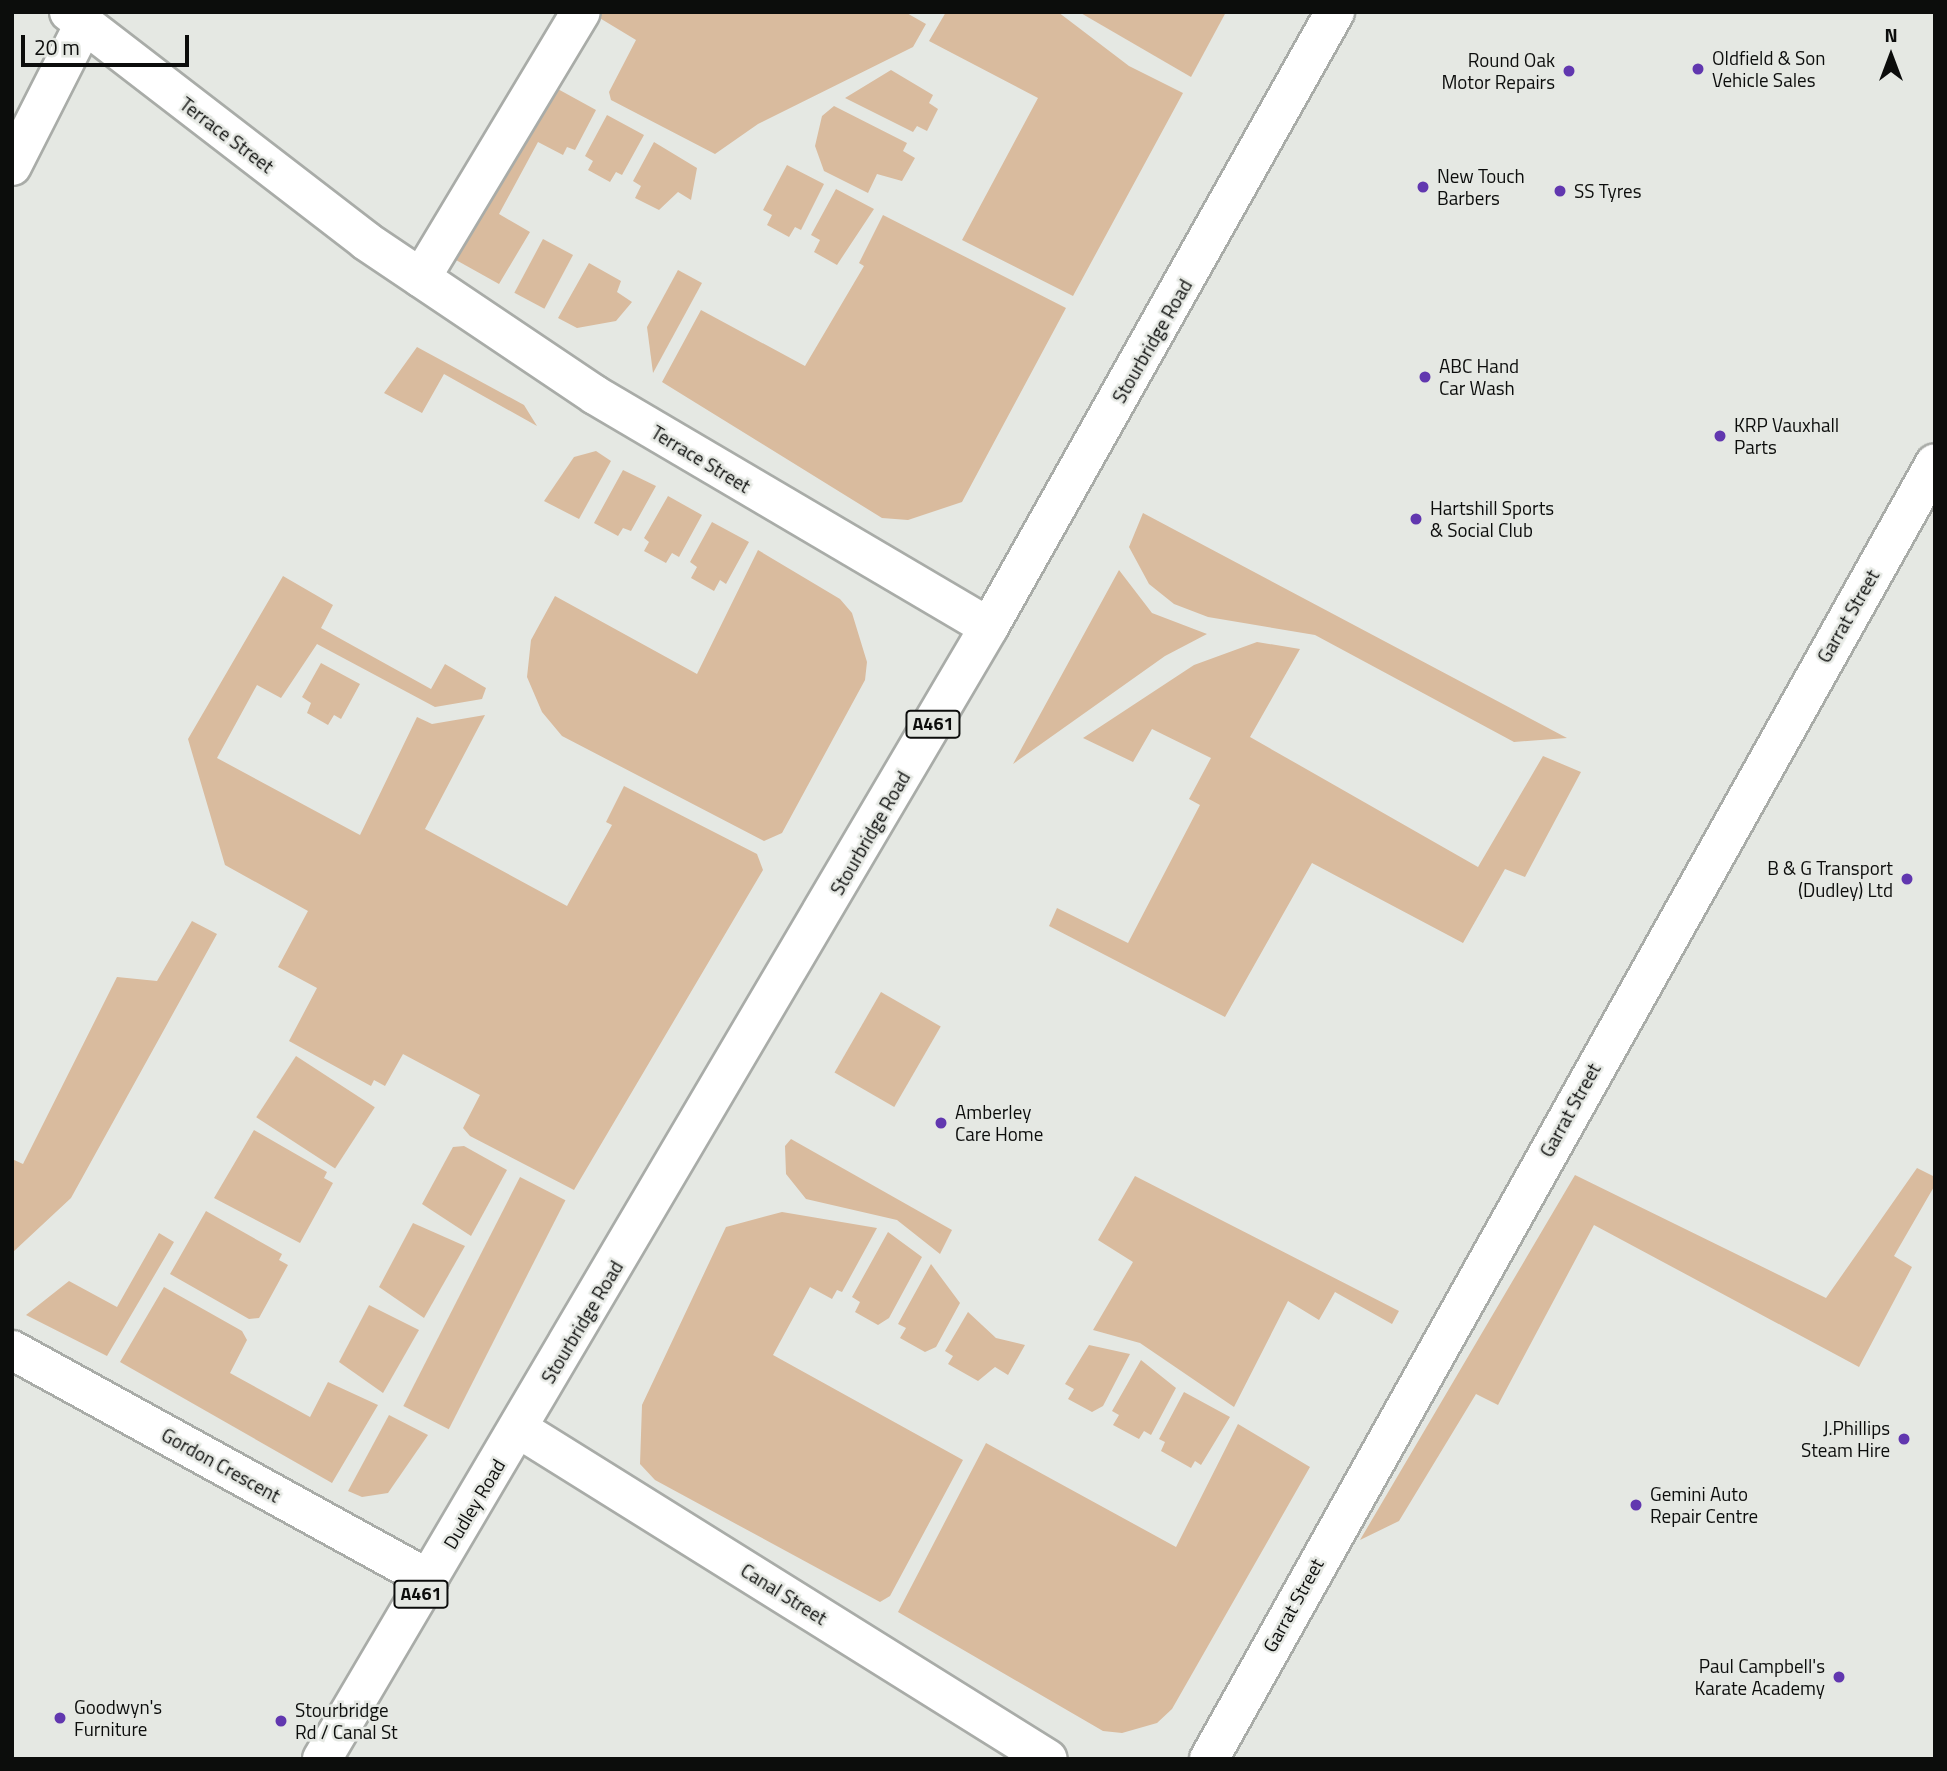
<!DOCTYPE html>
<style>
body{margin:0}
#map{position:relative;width:1947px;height:1771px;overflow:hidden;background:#e5e8e3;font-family:"Titillium Web",sans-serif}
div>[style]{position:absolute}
.green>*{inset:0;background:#d9bb9e;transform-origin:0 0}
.roads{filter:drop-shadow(2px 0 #a9aca8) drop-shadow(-2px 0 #a9aca8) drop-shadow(0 2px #a9aca8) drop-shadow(0 -2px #a9aca8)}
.street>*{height:38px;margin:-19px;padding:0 19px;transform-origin:19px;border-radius:19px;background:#fff}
.primary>*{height:38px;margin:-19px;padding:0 19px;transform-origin:19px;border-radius:19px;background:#fff}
.dots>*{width:19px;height:19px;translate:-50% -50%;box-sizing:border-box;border:4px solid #e5e8e3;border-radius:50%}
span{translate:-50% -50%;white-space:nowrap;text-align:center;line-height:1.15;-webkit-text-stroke:5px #e5e8e3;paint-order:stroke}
.shield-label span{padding:2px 5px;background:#e5e8e3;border:2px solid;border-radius:5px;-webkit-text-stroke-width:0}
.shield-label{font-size:18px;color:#0c0d0c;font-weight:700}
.poi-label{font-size:19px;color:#0c0d0c}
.left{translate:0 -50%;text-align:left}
.right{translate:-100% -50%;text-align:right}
.street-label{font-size:19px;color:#0c0d0c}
.frame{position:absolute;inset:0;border:14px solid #0c0d0c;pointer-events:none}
.north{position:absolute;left:1856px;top:21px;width:70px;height:70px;-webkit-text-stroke:5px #e5e8e3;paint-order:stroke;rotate:0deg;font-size:19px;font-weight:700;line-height:28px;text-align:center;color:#0c0d0c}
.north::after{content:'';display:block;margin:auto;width:24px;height:32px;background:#0c0d0c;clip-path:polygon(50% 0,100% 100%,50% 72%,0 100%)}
.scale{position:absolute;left:21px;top:35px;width:168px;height:32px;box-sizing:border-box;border:4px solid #0c0d0c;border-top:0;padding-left:9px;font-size:21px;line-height:24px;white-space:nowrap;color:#0c0d0c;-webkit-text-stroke:5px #e5e8e3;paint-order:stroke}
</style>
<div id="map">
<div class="green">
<div style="clip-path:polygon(601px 12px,905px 12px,926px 24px,913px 47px,758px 124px,715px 154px,611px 100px,609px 92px,636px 40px,598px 17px)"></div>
<div style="clip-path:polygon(946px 12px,1058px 12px,1129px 66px,1183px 93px,1073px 296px,962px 240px,1038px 98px,929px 41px)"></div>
<div style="clip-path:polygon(1079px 12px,1226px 12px,1191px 77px)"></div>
<div style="clip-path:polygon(891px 70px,933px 95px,929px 103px,938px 109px,927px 131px,917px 126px,913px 132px,845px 98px)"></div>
<div style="clip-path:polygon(556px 88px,596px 110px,575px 150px,567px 147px,563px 155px,538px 142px,499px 214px,530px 232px,499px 284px,456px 260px)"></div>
<div style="clip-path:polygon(834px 106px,907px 143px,903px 151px,915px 158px,902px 181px,877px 174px,868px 193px,824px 171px,815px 146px,822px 116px)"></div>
<div style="clip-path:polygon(607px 115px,644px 135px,622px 175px,616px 172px,610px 182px,588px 170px,593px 161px,585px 156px)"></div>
<div style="clip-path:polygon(654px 142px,697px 168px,691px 200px,678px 192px,659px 210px,635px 198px,641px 186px,633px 181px)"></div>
<div style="clip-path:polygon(787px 165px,824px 184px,801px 230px,795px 227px,789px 237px,767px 225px,772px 215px,763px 210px)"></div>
<div style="clip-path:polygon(836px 189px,874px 209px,837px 265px,814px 252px,820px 240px,811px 235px)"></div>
<div style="clip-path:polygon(883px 215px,1066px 308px,962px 502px,908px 520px,882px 518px,662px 382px,701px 310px,805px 366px,864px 266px,859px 263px)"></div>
<div style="left:543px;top:239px;width:34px;height:61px;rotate:28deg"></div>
<div style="clip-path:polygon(589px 263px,621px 281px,617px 292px,632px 302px,616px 321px,577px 328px,558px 318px)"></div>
<div style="clip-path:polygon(678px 270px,702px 283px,653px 373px,647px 327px)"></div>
<div style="clip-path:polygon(417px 347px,524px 405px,537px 426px,444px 374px,422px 413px,384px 393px)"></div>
<div style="clip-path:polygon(596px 451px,611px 461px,579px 519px,544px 501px,574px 457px)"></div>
<div style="clip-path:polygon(623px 470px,656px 486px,631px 531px,623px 528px,618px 536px,594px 523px)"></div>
<div style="clip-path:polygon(668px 496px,702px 515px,679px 557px,672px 553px,666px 563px,644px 551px,649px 542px,644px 538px)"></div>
<div style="clip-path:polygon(1143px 513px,1567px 738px,1514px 742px,1315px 635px,1208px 617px,1174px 604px,1149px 584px,1129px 547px)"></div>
<div style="clip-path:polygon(712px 522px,749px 542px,726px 584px,720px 580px,714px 591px,691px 578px,697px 567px,690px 562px)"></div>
<div style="clip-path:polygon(758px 550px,840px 599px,852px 613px,867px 662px,865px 680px,782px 833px,764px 841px,562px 736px,542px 712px,527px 677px,531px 640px,555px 596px,697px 674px)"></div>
<div style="clip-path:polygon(1119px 570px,1152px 613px,1207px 634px,1165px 656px,1013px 764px)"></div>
<div style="clip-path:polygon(283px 576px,333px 605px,321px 628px,431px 689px,445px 664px,486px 688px,482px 699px,435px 707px,317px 644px,281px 698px,257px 685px,217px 758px,360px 835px,417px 717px,432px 724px,485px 715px,425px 829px,567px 906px,612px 825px,606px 822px,624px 786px,757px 854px,763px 870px,574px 1190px,470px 1136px,463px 1128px,480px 1095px,403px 1054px,385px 1086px,374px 1080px,371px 1086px,289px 1041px,317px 988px,278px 967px,308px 911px,225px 865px,188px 739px)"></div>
<div style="clip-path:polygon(1257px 642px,1300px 649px,1250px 737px,1478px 867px,1543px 756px,1581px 772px,1525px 877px,1505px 869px,1463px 943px,1312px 863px,1225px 1017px,1049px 926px,1057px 908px,1128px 943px,1200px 805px,1189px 799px,1211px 758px,1152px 729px,1133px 762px,1083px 738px,1194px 665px)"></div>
<div style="clip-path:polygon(321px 663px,360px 684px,341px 719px,334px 715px,328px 725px,307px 713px,311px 703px,302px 697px)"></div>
<div style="clip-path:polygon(192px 921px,217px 934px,71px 1198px,12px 1253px,12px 1159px,23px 1164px,117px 977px,157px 981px)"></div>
<div style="left:881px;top:992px;width:69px;height:93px;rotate:30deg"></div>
<div style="left:296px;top:1056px;width:94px;height:73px;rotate:33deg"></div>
<div style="clip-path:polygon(254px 1130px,327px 1172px,324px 1178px,333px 1183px,300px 1243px,214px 1198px)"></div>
<div style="clip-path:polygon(791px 1139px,952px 1230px,940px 1254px,897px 1220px,806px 1199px,786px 1174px,785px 1146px)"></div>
<div style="clip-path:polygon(464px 1146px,507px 1170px,471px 1236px,422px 1204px,453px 1147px)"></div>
<div style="clip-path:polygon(1917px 1168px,1935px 1177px,1935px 1185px,1894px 1256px,1912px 1267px,1859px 1367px,1594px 1225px,1498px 1405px,1476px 1394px,1399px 1521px,1360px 1540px,1575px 1175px,1826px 1298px)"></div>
<div style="clip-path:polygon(1135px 1176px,1399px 1311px,1392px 1324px,1335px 1292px,1319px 1320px,1288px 1301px,1234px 1407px,1140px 1343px,1093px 1330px,1133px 1262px,1098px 1240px)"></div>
<div style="left:520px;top:1177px;width:51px;height:257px;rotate:27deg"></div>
<div style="clip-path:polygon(206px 1211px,282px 1254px,279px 1260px,288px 1265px,259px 1318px,249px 1319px,170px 1274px)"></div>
<div style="clip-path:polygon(782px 1212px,877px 1228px,842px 1292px,837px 1290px,832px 1299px,810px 1287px,773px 1355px,963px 1460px,890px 1596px,880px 1602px,655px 1480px,640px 1464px,642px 1405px,726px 1227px)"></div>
<div style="clip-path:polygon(413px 1223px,465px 1246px,424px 1318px,379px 1287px)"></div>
<div style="clip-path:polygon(888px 1232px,922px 1257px,889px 1318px,878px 1325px,855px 1312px,860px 1302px,852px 1297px)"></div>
<div style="clip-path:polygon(159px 1233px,174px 1242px,107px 1356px,26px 1315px,69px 1281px,117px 1307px)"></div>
<div style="clip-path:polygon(931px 1264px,960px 1303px,936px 1347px,925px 1352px,900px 1338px,906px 1328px,898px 1324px)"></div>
<div style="clip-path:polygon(164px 1287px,242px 1331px,247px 1340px,230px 1373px,310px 1417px,328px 1382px,378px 1405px,332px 1483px,120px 1362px)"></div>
<div style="clip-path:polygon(369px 1305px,419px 1330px,383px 1393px,339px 1362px)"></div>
<div style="clip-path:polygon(968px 1312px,996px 1338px,1025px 1345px,1008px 1375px,995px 1367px,978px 1381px,948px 1364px,953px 1356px,945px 1351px)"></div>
<div style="clip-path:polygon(1089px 1345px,1130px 1354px,1103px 1406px,1092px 1412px,1068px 1399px,1074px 1389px,1065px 1384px)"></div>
<div style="clip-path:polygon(1141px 1360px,1176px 1388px,1151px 1435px,1144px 1431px,1139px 1439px,1113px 1425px,1119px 1415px,1112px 1411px)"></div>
<div style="clip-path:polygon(1184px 1392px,1230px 1417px,1201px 1465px,1195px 1461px,1191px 1468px,1161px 1451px,1165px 1442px,1159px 1439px)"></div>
<div style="clip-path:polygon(389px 1415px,428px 1435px,388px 1493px,362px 1497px,348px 1491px)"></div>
<div style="clip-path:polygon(1238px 1424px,1310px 1467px,1172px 1709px,1157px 1723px,1122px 1733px,1103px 1731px,898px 1612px,986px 1443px,1176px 1547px)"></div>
</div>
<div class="roads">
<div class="street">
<div style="left:69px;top:12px;width:375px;rotate:37.6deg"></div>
<div style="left:366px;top:241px;width:276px;rotate:33.9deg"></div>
<div style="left:595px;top:395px;width:457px;rotate:30.5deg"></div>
<div style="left:12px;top:166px;width:157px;rotate:-63.1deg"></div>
<div style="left:421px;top:278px;width:310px;rotate:-59deg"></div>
<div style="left:12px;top:1350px;width:476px;rotate:28.8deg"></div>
<div style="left:519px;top:1429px;width:623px;rotate:31.96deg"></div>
<div style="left:1209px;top:1759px;width:1485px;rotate:-60.74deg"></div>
</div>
<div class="primary">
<div style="left:322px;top:1759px;width:1314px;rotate:-59.49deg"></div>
<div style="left:989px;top:627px;width:706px;rotate:-60.64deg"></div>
</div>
</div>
<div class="dots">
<div style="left:1698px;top:69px;background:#6137af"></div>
<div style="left:1569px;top:71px;background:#6137af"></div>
<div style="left:1423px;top:187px;background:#6137af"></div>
<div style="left:1560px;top:191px;background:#6137af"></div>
<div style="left:1425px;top:377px;background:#6137af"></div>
<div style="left:1720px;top:436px;background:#6137af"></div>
<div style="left:1416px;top:519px;background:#6137af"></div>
<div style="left:1907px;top:879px;background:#6137af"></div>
<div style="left:941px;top:1123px;background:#6137af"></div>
<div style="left:1904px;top:1439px;background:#6137af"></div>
<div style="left:1636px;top:1505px;background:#6137af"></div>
<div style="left:1839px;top:1677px;background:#6137af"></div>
<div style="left:60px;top:1718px;background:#6137af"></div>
<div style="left:281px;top:1721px;background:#6137af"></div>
</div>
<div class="shield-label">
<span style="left:933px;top:724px">A461</span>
<span style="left:421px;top:1594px">A461</span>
</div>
<div class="poi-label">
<span class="left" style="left:1712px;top:69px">Oldfield &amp; Son<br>Vehicle Sales</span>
<span class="right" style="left:1555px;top:71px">Round Oak<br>Motor Repairs</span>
<span class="left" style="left:1437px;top:187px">New Touch<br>Barbers</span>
<span class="left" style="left:1574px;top:191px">SS Tyres</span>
<span class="left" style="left:1439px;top:377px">ABC Hand<br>Car Wash</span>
<span class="left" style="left:1734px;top:436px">KRP Vauxhall<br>Parts</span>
<span class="left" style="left:1430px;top:519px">Hartshill Sports<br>&amp; Social Club</span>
<span class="right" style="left:1893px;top:879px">B &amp; G Transport<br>(Dudley) Ltd</span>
<span class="left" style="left:955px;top:1123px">Amberley<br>Care Home</span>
<span class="right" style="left:1890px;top:1439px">J.Phillips<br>Steam Hire</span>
<span class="left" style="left:1650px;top:1505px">Gemini Auto<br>Repair Centre</span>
<span class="right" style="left:1825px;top:1677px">Paul Campbell's<br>Karate Academy</span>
<span class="left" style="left:74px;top:1718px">Goodwyn's<br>Furniture</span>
<span class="left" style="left:295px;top:1721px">Stourbridge<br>Rd / Canal St</span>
</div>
<div class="street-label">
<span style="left:227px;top:135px;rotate:37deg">Terrace Street</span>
<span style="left:1152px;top:341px;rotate:-60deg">Stourbridge Road</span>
<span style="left:701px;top:459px;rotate:31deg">Terrace Street</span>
<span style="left:1848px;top:616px;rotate:-60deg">Garrat Street</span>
<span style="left:870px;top:833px;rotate:-60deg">Stourbridge Road</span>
<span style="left:1570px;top:1110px;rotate:-61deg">Garrat Street</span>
<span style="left:582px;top:1322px;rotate:-59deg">Stourbridge Road</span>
<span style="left:221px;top:1465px;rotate:29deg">Gordon Crescent</span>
<span style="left:474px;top:1504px;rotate:-59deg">Dudley Road</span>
<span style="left:784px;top:1594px;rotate:32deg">Canal Street</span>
<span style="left:1293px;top:1605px;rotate:-61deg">Garrat Street</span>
</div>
<div class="frame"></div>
<div class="north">N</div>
<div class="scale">20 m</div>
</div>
